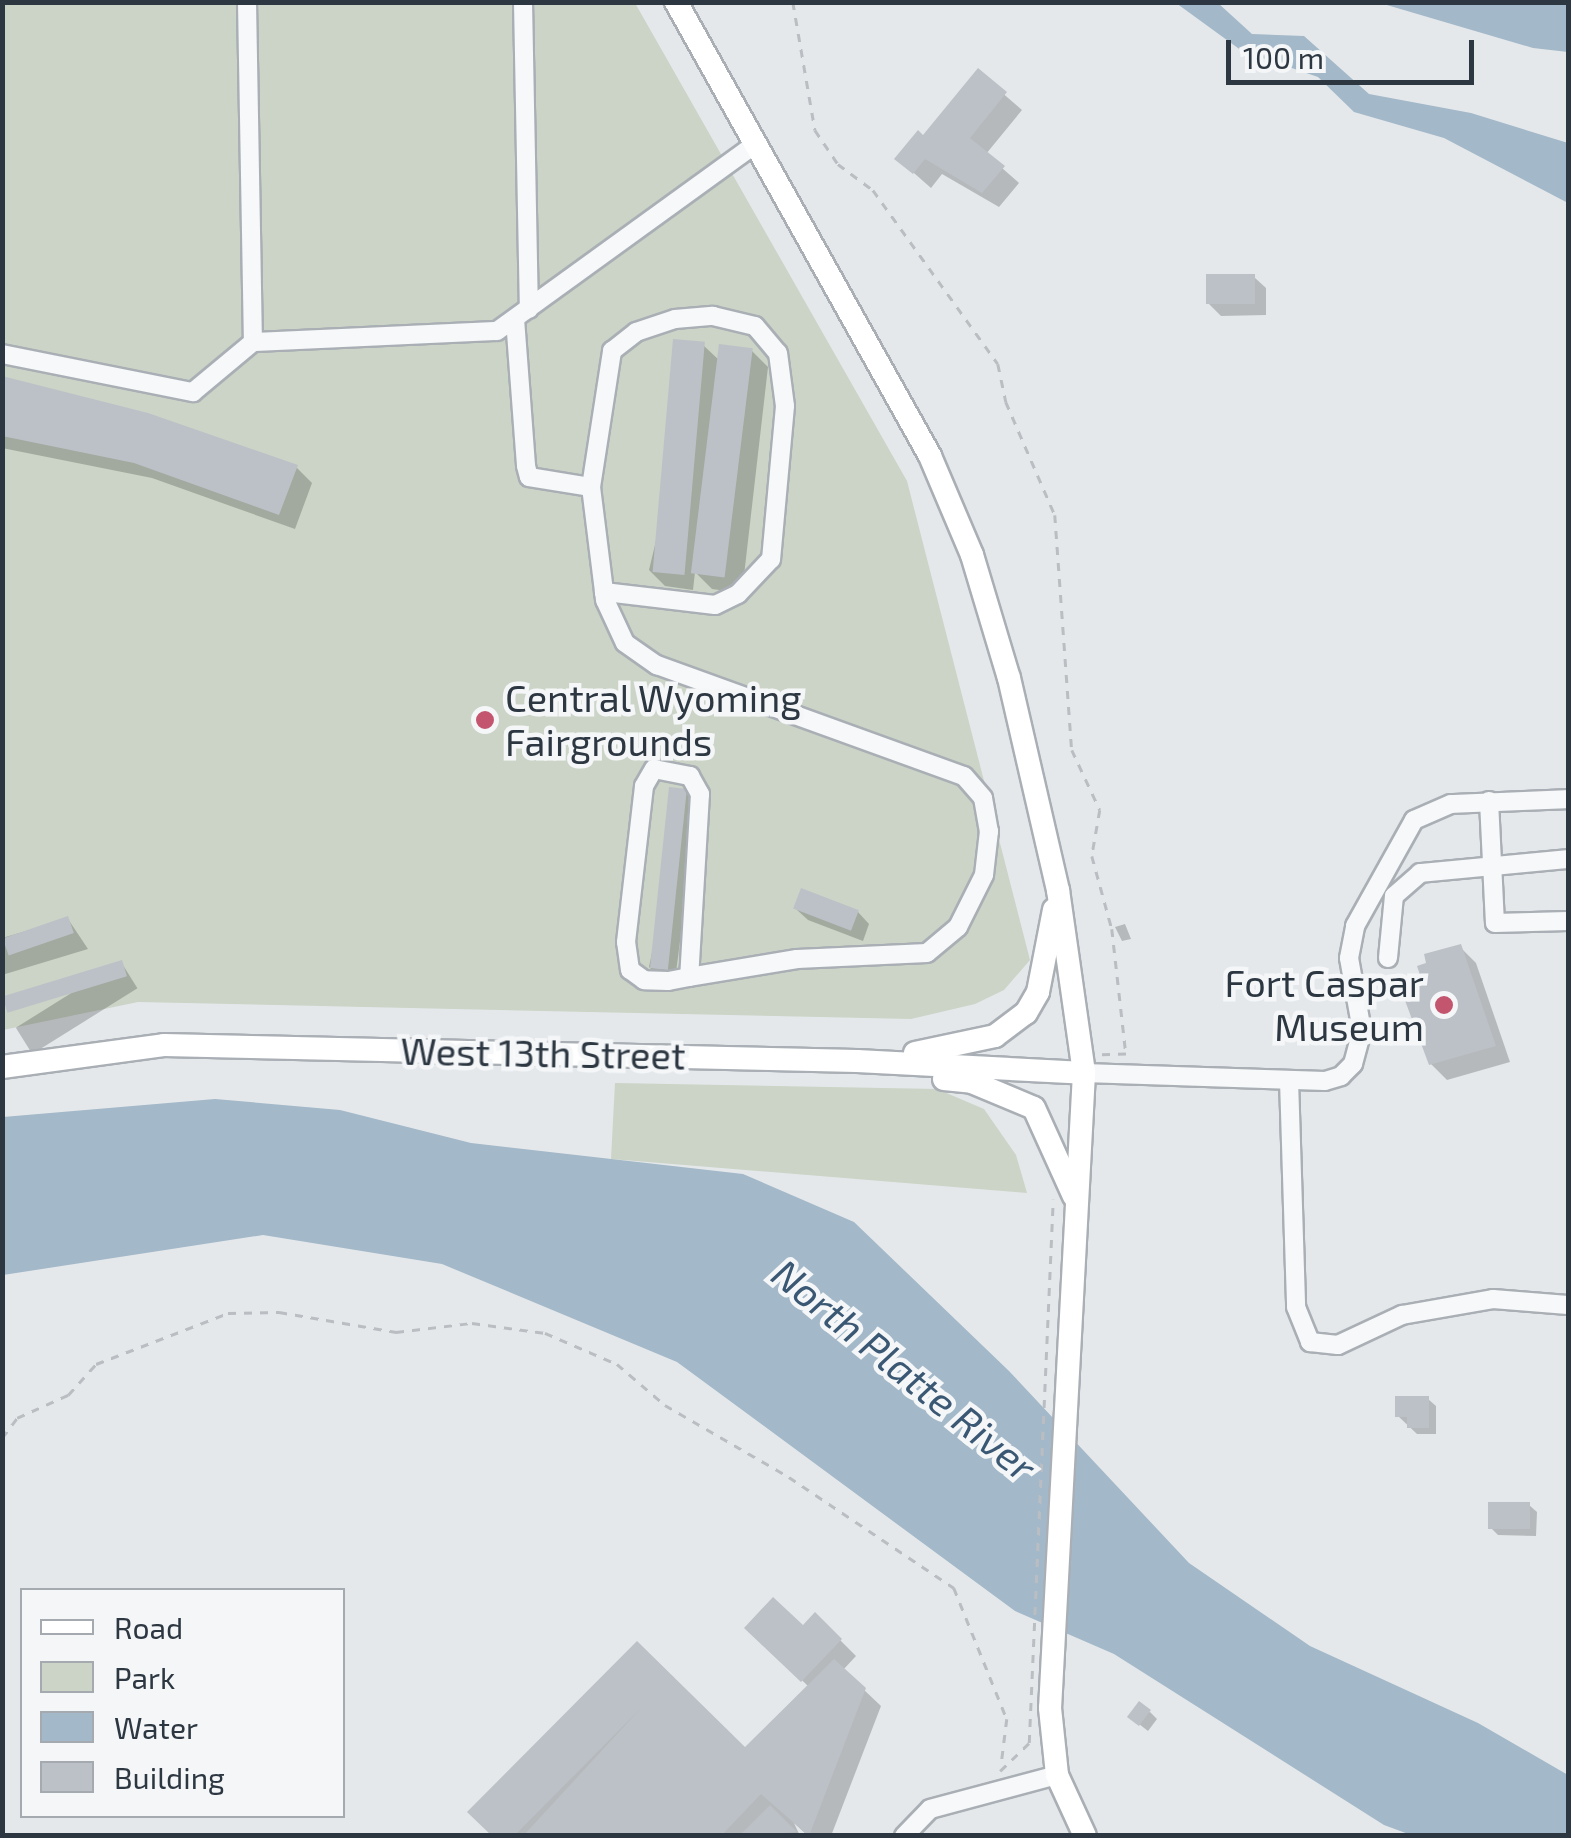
<!DOCTYPE html>
<style>
body{margin:0}
#map{position:relative;width:1571px;height:1838px;overflow:hidden;background:#e4e8eb;font-family:"Exo 2",sans-serif}
div>[style]{position:absolute}
.green>*{inset:0;background:#cbd4c6}
.water>*{inset:0;background:#a3b8c8}
.shadow>*{inset:0;background:#0003;transform-origin:0 0}
.building>*{inset:0;background:#bcc1c7;transform-origin:0 0}
.path>*{height:2.5px;margin-top:-1.25px;transform-origin:0;background:repeating-linear-gradient(90deg,#babec2 0 8px,transparent 0 16px)}
.roads{filter:drop-shadow(2px 0 #a9afb5) drop-shadow(-2px 0 #a9afb5) drop-shadow(0 2px #a9afb5) drop-shadow(0 -2px #a9afb5)}
.minor>*{height:18px;margin:-9px;padding:0 9px;transform-origin:9px;border-radius:9px;background:#f7f8f9}
.major>*{height:22px;margin:-11px;padding:0 11px;transform-origin:11px;border-radius:11px;background:#fff}
.dots>*{width:28px;height:28px;translate:-50% -50%;box-sizing:border-box;border:5px solid #f4f6f8;border-radius:50%}
span{translate:-50% -50%;white-space:nowrap;text-align:center;line-height:1.15;-webkit-text-stroke:9px #f4f6f8;paint-order:stroke}
.poi-label{font-size:38px;color:#2d3742}
.left{translate:0 -50%;text-align:left}
.right{translate:-100% -50%;text-align:right}
.street-label{font-size:38px;color:#2d3742}
.water-label{font-size:40px;color:#3a5873;font-style:italic}
.frame{position:absolute;inset:0;border:5px solid #2d3742;pointer-events:none}
.legend{position:absolute;left:20px;top:1588px;width:325px;height:230px;box-sizing:border-box;background:#f4f6f8;border:2px solid #a4aaaf;margin:0;padding:12px 18px;list-style:none;font-size:30px;color:#2d3742}
.legend li{display:flex;align-items:center;gap:20px;height:50px}
.legend b{width:50px;border:2px solid #a4aaaf}
.scale{position:absolute;left:1226px;top:40px;width:248px;height:45px;box-sizing:border-box;border:5px solid #2d3742;border-top:0;padding-left:12px;font-size:30px;line-height:35px;white-space:nowrap;color:#2d3742;-webkit-text-stroke:8px #f4f6f8;paint-order:stroke}
</style>
<div id="map">
<div class="green">
<div style="clip-path:polygon(2px 3px,635px 3px,907px 481px,1030px 960px,1004px 990px,975px 1004px,911px 1019px,138px 1002px,3px 1030px)"></div>
<div style="clip-path:polygon(615px 1083px,937px 1089px,984px 1109px,1016px 1155px,1027px 1193px,611px 1159px)"></div>
</div>
<div class="water">
<div style="clip-path:polygon(1176px 3px,1218px 3px,1252px 34px,1304px 36px,1369px 94px,1471px 113px,1568px 143px,1568px 203px,1444px 138px,1354px 112px,1318px 77px,1242px 51px)"></div>
<div style="clip-path:polygon(1380px 3px,1568px 3px,1568px 52px,1533px 48px)"></div>
<div style="clip-path:polygon(215px 1099px,340px 1110px,471px 1143px,743px 1174px,854px 1222px,1009px 1371px,1189px 1563px,1310px 1646px,1478px 1723px,1568px 1775px,1568px 1835px,1411px 1835px,1384px 1825px,1114px 1654px,1015px 1611px,677px 1362px,442px 1264px,263px 1235px,3px 1275px,3px 1117px)"></div>
</div>
<div class="shadow">
<div style="clip-path:polygon(978px 72px,1022px 110px,986px 154px,1019px 183px,999px 207px,942px 174px,931px 188px,898px 159px,924px 138px)"></div>
<div style="clip-path:polygon(1254px 277px,1266px 288px,1266px 315px,1221px 316px,1209px 304px)"></div>
<div style="clip-path:polygon(703px 345px,720px 361px,752px 351px,768px 367px,742px 593px,712px 589px,695px 572px,693px 590px,665px 586px,649px 570px)"></div>
<div style="clip-path:polygon(2px 379px,296px 467px,312px 483px,295px 529px,152px 478px,2px 448px)"></div>
<div style="clip-path:polygon(686px 791px,698px 803px,675px 980px,661px 979px,649px 967px)"></div>
<div style="clip-path:polygon(796px 909px,858px 912px,869px 924px,863px 941px,808px 920px)"></div>
<div style="clip-path:polygon(68px 919px,88px 949px,2px 975px,2px 938px)"></div>
<div style="clip-path:polygon(1125px 924px,1131px 939px,1122px 941px,1115px 927px)"></div>
<div style="clip-path:polygon(1460px 947px,1476px 963px,1510px 1062px,1447px 1080px,1431px 1064px,1425px 983px)"></div>
<div style="left:121px;top:962px;width:31px;height:124px;rotate:58deg"></div>
<div style="clip-path:polygon(1428px 1399px,1436px 1406px,1436px 1434px,1417px 1434px,1398px 1416px)"></div>
<div style="clip-path:polygon(1529px 1505px,1537px 1512px,1536px 1536px,1498px 1535px,1491px 1528px)"></div>
<div style="clip-path:polygon(748px 1628px,803px 1629px,840px 1640px,856px 1656px,843px 1670px,881px 1706px,831px 1836px,808px 1836px,794px 1823px,800px 1836px,495px 1836px,637px 1645px,745px 1750px,809px 1687px)"></div>
<div style="clip-path:polygon(1150px 1712px,1157px 1719px,1148px 1731px,1130px 1717px)"></div>
</div>
<div class="building">
<div style="clip-path:polygon(978px 68px,1007px 92px,970px 138px,1005px 166px,982px 193px,925px 159px,913px 174px,894px 159px,918px 130px,923px 135px)"></div>
<div style="left:1255px;top:274px;width:30px;height:49px;rotate:90deg"></div>
<div style="left:673px;top:339px;width:32px;height:234px;rotate:5deg"></div>
<div style="left:719px;top:344px;width:34px;height:231px;rotate:7deg"></div>
<div style="clip-path:polygon(2px 376px,148px 413px,298px 465px,279px 515px,134px 463px,2px 436px)"></div>
<div style="left:669px;top:787px;width:18px;height:182px;rotate:6deg"></div>
<div style="left:801px;top:888px;width:62px;height:22px;rotate:21deg"></div>
<div style="left:68px;top:916px;width:18px;height:69px;rotate:71deg"></div>
<div style="clip-path:polygon(1461px 944px,1496px 1046px,1429px 1065px,1400px 987px,1422px 981px,1417px 966px,1426px 963px,1424px 954px)"></div>
<div style="left:122px;top:960px;width:17px;height:125px;rotate:73deg"></div>
<div style="clip-path:polygon(1395px 1396px,1429px 1396px,1429px 1428px,1407px 1428px,1407px 1417px,1395px 1417px)"></div>
<div style="left:1488px;top:1502px;width:42px;height:27px"></div>
<div style="clip-path:polygon(773px 1597px,803px 1625px,815px 1612px,842px 1639px,801px 1682px,744px 1628px)"></div>
<div style="clip-path:polygon(637px 1641px,745px 1747px,834px 1659px,866px 1688px,809px 1836px,761px 1794px,721px 1836px,523px 1836px,642px 1707px,514px 1836px,492px 1836px,467px 1812px)"></div>
<div style="left:1139px;top:1701px;width:15px;height:20px;rotate:37deg"></div>
<div style="clip-path:polygon(770px 1805px,797px 1832px,739px 1836px)"></div>
</div>
<div class="path">
<div style="left:793px;top:2px;width:130px;rotate:80.2deg"></div>
<div style="left:815px;top:130px;width:41px;rotate:55.9deg"></div>
<div style="left:838px;top:164px;width:44px;rotate:36.6deg"></div>
<div style="left:873px;top:190px;width:214px;rotate:54.3deg"></div>
<div style="left:998px;top:364px;width:39px;rotate:78deg"></div>
<div style="left:1006px;top:402px;width:123px;rotate:66.6deg"></div>
<div style="left:1055px;top:515px;width:236px;rotate:85.9deg"></div>
<div style="left:1072px;top:750px;width:66px;rotate:65deg"></div>
<div style="left:1100px;top:810px;width:47px;rotate:99.9deg"></div>
<div style="left:1092px;top:856px;width:76px;rotate:74.7deg"></div>
<div style="left:1112px;top:929px;width:126px;rotate:83.6deg"></div>
<div style="left:1126px;top:1054px;width:24px;rotate:178deg"></div>
<div style="left:2px;top:1438px;width:25px;rotate:-53deg"></div>
<div style="left:17px;top:1418px;width:56px;rotate:-24.3deg"></div>
<div style="left:68px;top:1395px;width:42px;rotate:-47.9deg"></div>
<div style="left:96px;top:1364px;width:142px;rotate:-21.1deg"></div>
<div style="left:228px;top:1313px;width:51px;rotate:-1.1deg"></div>
<div style="left:279px;top:1312px;width:119px;rotate:9.7deg"></div>
<div style="left:396px;top:1332px;width:77px;rotate:-6.8deg"></div>
<div style="left:472px;top:1323px;width:74px;rotate:7.8deg"></div>
<div style="left:545px;top:1333px;width:78px;rotate:23.3deg"></div>
<div style="left:617px;top:1364px;width:63px;rotate:40.5deg"></div>
<div style="left:665px;top:1405px;width:143px;rotate:30.1deg"></div>
<div style="left:789px;top:1477px;width:199px;rotate:33.9deg"></div>
<div style="left:954px;top:1588px;width:141px;rotate:68deg"></div>
<div style="left:1007px;top:1719px;width:48px;rotate:97.1deg"></div>
<div style="left:1000px;top:1771px;width:40px;rotate:-44deg"></div>
<div style="left:1029px;top:1743px;width:544px;rotate:-87.47deg"></div>
</div>
<div class="roads">
<div class="minor">
<div style="left:247px;top:2px;width:340px;rotate:89deg"></div>
<div style="left:523px;top:2px;width:307px;rotate:88.9deg"></div>
<div style="left:515px;top:319px;width:147px;rotate:85.7deg"></div>
<div style="left:526px;top:466px;width:11px;rotate:75deg"></div>
<div style="left:529px;top:477px;width:63px;rotate:9.2deg"></div>
<div style="left:591px;top:487px;width:114px;rotate:82.9deg"></div>
<div style="left:605px;top:600px;width:47px;rotate:65.1deg"></div>
<div style="left:625px;top:643px;width:39px;rotate:35deg"></div>
<div style="left:657px;top:665px;width:326px;rotate:19.9deg"></div>
<div style="left:964px;top:776px;width:29px;rotate:49deg"></div>
<div style="left:983px;top:798px;width:34px;rotate:80deg"></div>
<div style="left:989px;top:831px;width:44px;rotate:96.5deg"></div>
<div style="left:984px;top:875px;width:58px;rotate:116.6deg"></div>
<div style="left:958px;top:927px;width:40px;rotate:140deg"></div>
<div style="left:927px;top:953px;width:130px;rotate:177.4deg"></div>
<div style="left:797px;top:959px;width:109px;rotate:170.5deg"></div>
<div style="left:689px;top:977px;width:21px;rotate:169deg"></div>
<div style="left:668px;top:981px;width:24px;rotate:-178deg"></div>
<div style="left:644px;top:980px;width:17px;rotate:-144deg"></div>
<div style="left:630px;top:970px;width:28px;rotate:-98deg"></div>
<div style="left:626px;top:942px;width:157px;rotate:-83.4deg"></div>
<div style="left:644px;top:786px;width:20px;rotate:-60deg"></div>
<div style="left:654px;top:769px;width:37px;rotate:11deg"></div>
<div style="left:690px;top:776px;width:21px;rotate:61deg"></div>
<div style="left:700px;top:794px;width:183px;rotate:93.4deg"></div>
<div style="left:2px;top:354px;width:195px;rotate:11.3deg"></div>
<div style="left:193px;top:392px;width:78px;rotate:-39.8deg"></div>
<div style="left:253px;top:342px;width:244px;rotate:-2.6deg"></div>
<div style="left:497px;top:331px;width:319px;rotate:-35.9deg"></div>
<div style="left:591px;top:487px;width:138px;rotate:-81.2deg"></div>
<div style="left:612px;top:351px;width:31px;rotate:-38deg"></div>
<div style="left:636px;top:332px;width:41px;rotate:-18.4deg"></div>
<div style="left:675px;top:319px;width:38px;rotate:-5deg"></div>
<div style="left:713px;top:316px;width:43px;rotate:13.4deg"></div>
<div style="left:755px;top:326px;width:35px;rotate:50deg"></div>
<div style="left:778px;top:353px;width:53px;rotate:82.5deg"></div>
<div style="left:785px;top:406px;width:154px;rotate:95.2deg"></div>
<div style="left:771px;top:559px;width:48px;rotate:133.3deg"></div>
<div style="left:738px;top:594px;width:25px;rotate:154deg"></div>
<div style="left:715px;top:605px;width:112px;rotate:-173.3deg"></div>
<div style="left:1489px;top:801px;width:122px;rotate:87.2deg"></div>
<div style="left:1495px;top:923px;width:73px;rotate:-1.6deg"></div>
<div style="left:1388px;top:958px;width:62px;rotate:-84.5deg"></div>
<div style="left:1394px;top:896px;width:35px;rotate:-41deg"></div>
<div style="left:1420px;top:873px;width:149px;rotate:-5.4deg"></div>
<div style="left:1084px;top:1073px;width:241px;rotate:1.9deg"></div>
<div style="left:1325px;top:1081px;width:17px;rotate:-17deg"></div>
<div style="left:1341px;top:1076px;width:17px;rotate:-45deg"></div>
<div style="left:1353px;top:1064px;width:34px;rotate:-75deg"></div>
<div style="left:1362px;top:1031px;width:74px;rotate:-100.1deg"></div>
<div style="left:1349px;top:958px;width:33px;rotate:-79deg"></div>
<div style="left:1355px;top:926px;width:121px;rotate:-60.9deg"></div>
<div style="left:1414px;top:820px;width:40px;rotate:-23.4deg"></div>
<div style="left:1451px;top:804px;width:117px;rotate:-2.4deg"></div>
<div style="left:1289px;top:1080px;width:227px;rotate:88.2deg"></div>
<div style="left:1296px;top:1307px;width:38px;rotate:68deg"></div>
<div style="left:1310px;top:1342px;width:28px;rotate:6deg"></div>
<div style="left:1338px;top:1345px;width:71px;rotate:-25.1deg"></div>
<div style="left:1402px;top:1315px;width:92px;rotate:-10deg"></div>
<div style="left:1493px;top:1299px;width:75px;rotate:4.6deg"></div>
<div style="left:904px;top:1836px;width:37px;rotate:-46deg"></div>
<div style="left:930px;top:1809px;width:131px;rotate:-15deg"></div>
</div>
<div class="major">
<div style="left:676px;top:2px;width:520px;rotate:60.77deg"></div>
<div style="left:930px;top:456px;width:108px;rotate:67deg"></div>
<div style="left:972px;top:555px;width:128px;rotate:73.3deg"></div>
<div style="left:1009px;top:678px;width:218px;rotate:77deg"></div>
<div style="left:1058px;top:890px;width:185px;rotate:81.9deg"></div>
<div style="left:1084px;top:1073px;width:636px;rotate:93.06deg"></div>
<div style="left:1050px;top:1708px;width:67px;rotate:84deg"></div>
<div style="left:1057px;top:1775px;width:67px;rotate:65.3deg"></div>
<div style="left:915px;top:1053px;width:82px;rotate:-12deg"></div>
<div style="left:995px;top:1036px;width:39px;rotate:-37deg"></div>
<div style="left:1026px;top:1013px;width:24px;rotate:-60deg"></div>
<div style="left:1038px;top:992px;width:84px;rotate:-79deg"></div>
<div style="left:2px;top:1067px;width:163px;rotate:-7.7deg"></div>
<div style="left:164px;top:1045px;width:693px;rotate:1.32deg"></div>
<div style="left:857px;top:1061px;width:227px;rotate:3deg"></div>
<div style="left:944px;top:1079px;width:28px;rotate:6deg"></div>
<div style="left:972px;top:1082px;width:67px;rotate:22.8deg"></div>
<div style="left:1034px;top:1108px;width:97px;rotate:65.6deg"></div>
</div>
</div>
<div class="dots">
<div style="left:485px;top:720px;background:#c4556f"></div>
<div style="left:1444px;top:1005px;background:#c4556f"></div>
</div>
<div class="poi-label">
<span class="left" style="left:505px;top:720px">Central Wyoming<br>Fairgrounds</span>
<span class="right" style="left:1424px;top:1005px">Fort Caspar<br>Museum</span>
</div>
<div class="street-label">
<span style="left:543px;top:1053px;rotate:1deg">West 13th Street</span>
</div>
<div class="water-label">
<span style="left:905px;top:1369px;rotate:39deg">North Platte River</span>
</div>
<div class="frame"></div>
<ul class="legend">
<li><b style="height:12px;background:#fff"></b>Road</li>
<li><b style="height:28px;background:#cbd4c6"></b>Park</li>
<li><b style="height:28px;background:#a3b8c8"></b>Water</li>
<li><b style="height:28px;background:#bcc1c7"></b>Building</li>
</ul>
<div class="scale">100 m</div>
</div>
